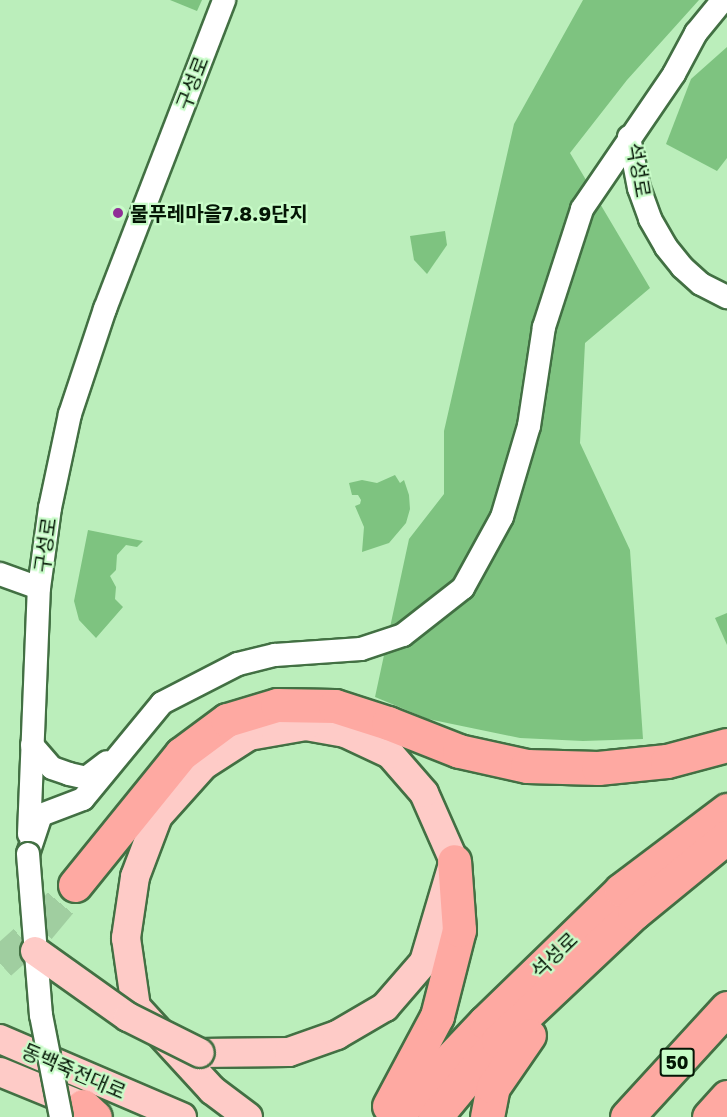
<!DOCTYPE html>
<meta charset="utf-8">
<style>
body{margin:0}
#map{position:relative;width:727px;height:1117px;overflow:hidden;background:#beb;font-family:"Golos Text","Noto Sans KR",sans-serif}
div>[style]{position:absolute}
.green>*{inset:0;background:#7ec380}
.highway-tunnel>*{height:33px;margin-top:-16.5px;transform-origin:0;background:repeating-linear-gradient(90deg,#a0cea0 0 33px,transparent 0 49px)}
.roads{filter:drop-shadow(2px 0 #427043) drop-shadow(-2px 0 #427043) drop-shadow(0 2px #427043) drop-shadow(0 -2px #427043)}
.minor>*{height:22px;margin:-11px;padding:0 11px;transform-origin:11px;border-radius:11px;background:#fff}
.major>*{height:28px;margin:-14px;padding:0 14px;transform-origin:14px;border-radius:14px;background:#fecbc7}
.highway>*{height:33px;margin:-16.5px;padding:0 16.5px;transform-origin:16.5px;border-radius:16.5px;background:#fea9a2}
.bridges{filter:drop-shadow(2px 0 #427043) drop-shadow(-2px 0 #427043) drop-shadow(0 2px #427043) drop-shadow(0 -2px #427043)}
.minor-bridge>*{height:22px;margin:-11px;padding:0 11px;transform-origin:11px;border-radius:11px;background:#fff}
.major-bridge>*{height:28px;margin:-14px;padding:0 14px;transform-origin:14px;border-radius:14px;background:#fecbc7}
.dots>*{width:16px;height:16px;translate:-50% -50%;box-sizing:border-box;border:3px solid #c8fcc8;border-radius:50%}
span{translate:-50% -50%;white-space:nowrap;text-align:center;line-height:1.15;-webkit-text-stroke:4.5px #c8fcc8;paint-order:stroke}
.shield-label span{padding:2px 4px;background:#c8fcc8;border:2px solid;border-radius:4px;-webkit-text-stroke-width:0}
.shield-label{font-size:18px;color:#041605;font-weight:700}
.street-label{font-size:20px;color:#041605}
.poi-label{font-size:20px;color:#041605;font-weight:700}
.left{translate:0 -50%;text-align:left}
</style>
<div id="map">
<div class="green">
<div style="clip-path:polygon(170px 0,202px 0,197px 11px)"></div>
<div style="clip-path:polygon(583px 0,699px 0,627px 80px,570px 153px,650px 288px,585px 343px,580px 443px,630px 550px,643px 739px,583px 741px,520px 738px,428px 719px,375px 697px,409px 539px,444px 494px,444px 431px,514px 124px)"></div>
<div style="clip-path:polygon(727px 47px,727px 158px,717px 171px,666px 144px,691px 79px)"></div>
<div style="clip-path:polygon(445px 231px,447px 245px,427px 274px,414px 260px,410px 236px)"></div>
<div style="clip-path:polygon(395px 475px,400px 483px,404px 480px,409px 495px,410px 509px,406px 523px,389px 543px,362px 552px,364px 527px,355px 506px,360px 504px,361px 500px,358px 495px,352px 495px,349px 483px,362px 480px,377px 483px)"></div>
<div style="clip-path:polygon(88px 530px,143px 541px,137px 547px,126px 545px,117px 555px,116px 570px,110px 576px,116px 587px,115px 599px,123px 607px,96px 638px,79px 620px,74px 601px)"></div>
<div style="clip-path:polygon(727px 613px,727px 645px,715px 618px)"></div>
</div>
<div class="highway-tunnel">
<div style="left:0;top:963px;width:52px;rotate:-41.9deg"></div>
<div style="left:39px;top:928px;width:56px;rotate:-50.1deg"></div>
</div>
<div class="roads">
<div class="minor">
<div style="left:629px;top:137px;width:52px;rotate:78.9deg"></div>
<div style="left:639px;top:188px;width:33px;rotate:70deg"></div>
<div style="left:650px;top:219px;width:32px;rotate:60deg"></div>
<div style="left:666px;top:247px;width:26px;rotate:51deg"></div>
<div style="left:682px;top:267px;width:25px;rotate:42deg"></div>
<div style="left:701px;top:284px;width:29px;rotate:27deg"></div>
<div style="left:0;top:574px;width:41px;rotate:19.7deg"></div>
<div style="left:32px;top:745px;width:30px;rotate:49deg"></div>
<div style="left:52px;top:768px;width:18px;rotate:19deg"></div>
<div style="left:69px;top:774px;width:17px;rotate:13deg"></div>
<div style="left:86px;top:778px;width:26px;rotate:-37deg"></div>
<div style="left:29px;top:834px;width:246px;rotate:-87.7deg"></div>
<div style="left:39px;top:588px;width:81px;rotate:-82.2deg"></div>
<div style="left:50px;top:508px;width:96px;rotate:-78deg"></div>
<div style="left:70px;top:414px;width:111px;rotate:-71.6deg"></div>
<div style="left:105px;top:309px;width:331px;rotate:-68.9deg"></div>
<div style="left:28px;top:854px;width:41px;rotate:-71.6deg"></div>
<div style="left:41px;top:815px;width:45px;rotate:-20.9deg"></div>
<div style="left:83px;top:799px;width:124px;rotate:-50.5deg"></div>
<div style="left:162px;top:703px;width:85px;rotate:-27.2deg"></div>
<div style="left:238px;top:664px;width:38px;rotate:-14deg"></div>
<div style="left:275px;top:655px;width:86px;rotate:-4deg"></div>
<div style="left:361px;top:649px;width:44px;rotate:-18.4deg"></div>
<div style="left:403px;top:635px;width:76px;rotate:-38.1deg"></div>
<div style="left:463px;top:588px;width:81px;rotate:-61.2deg"></div>
<div style="left:502px;top:517px;width:95px;rotate:-73.5deg"></div>
<div style="left:529px;top:426px;width:100px;rotate:-81.4deg"></div>
<div style="left:544px;top:327px;width:124px;rotate:-72.1deg"></div>
<div style="left:582px;top:209px;width:163px;rotate:-55.7deg"></div>
<div style="left:674px;top:74px;width:47px;rotate:-61.8deg"></div>
<div style="left:696px;top:33px;width:43px;rotate:-50.7deg"></div>
</div>
<div class="major">
<div style="left:0;top:1039px;width:198px;rotate:23.2deg"></div>
<div style="left:200px;top:1053px;width:89px;rotate:-0.6deg"></div>
<div style="left:289px;top:1052px;width:51px;rotate:-19.5deg"></div>
<div style="left:337px;top:1035px;width:56px;rotate:-30.3deg"></div>
<div style="left:385px;top:1007px;width:60px;rotate:-49.1deg"></div>
<div style="left:424px;top:962px;width:105px;rotate:-73.5deg"></div>
<div style="left:454px;top:861px;width:74px;rotate:-113.8deg"></div>
<div style="left:424px;top:793px;width:52px;rotate:-131.1deg"></div>
<div style="left:390px;top:754px;width:50px;rotate:-155deg"></div>
<div style="left:345px;top:733px;width:40px;rotate:-170deg"></div>
<div style="left:306px;top:726px;width:58px;rotate:170deg"></div>
<div style="left:249px;top:736px;width:54px;rotate:147.2deg"></div>
<div style="left:204px;top:765px;width:69px;rotate:132deg"></div>
<div style="left:158px;top:816px;width:65px;rotate:110.7deg"></div>
<div style="left:135px;top:877px;width:62px;rotate:98.4deg"></div>
<div style="left:126px;top:938px;width:70px;rotate:81.8deg"></div>
<div style="left:136px;top:1007px;width:113px;rotate:47.5deg"></div>
<div style="left:212px;top:1090px;width:45px;rotate:36.9deg"></div>
<div style="left:0;top:1072px;width:84px;rotate:22.3deg"></div>
</div>
<div class="highway">
<div style="left:75px;top:885px;width:169px;rotate:-51deg"></div>
<div style="left:181px;top:754px;width:57px;rotate:-36.5deg"></div>
<div style="left:227px;top:720px;width:52px;rotate:-16.7deg"></div>
<div style="left:277px;top:705px;width:58px;rotate:1deg"></div>
<div style="left:335px;top:706px;width:56px;rotate:17.8deg"></div>
<div style="left:388px;top:723px;width:76px;rotate:21.5deg"></div>
<div style="left:459px;top:751px;width:70px;rotate:12.4deg"></div>
<div style="left:527px;top:766px;width:71px;rotate:1.6deg"></div>
<div style="left:598px;top:768px;width:69px;rotate:-5.8deg"></div>
<div style="left:667px;top:761px;width:62px;rotate:-14.9deg"></div>
<div style="left:83px;top:1106px;width:16px;rotate:43deg"></div>
<div style="left:389px;top:1106px;width:102px;rotate:-61.9deg"></div>
<div style="left:437px;top:1016px;width:89px;rotate:-75.7deg"></div>
<div style="left:459px;top:930px;width:69px;rotate:-94.1deg"></div>
<div style="left:395px;top:1117px;width:131px;rotate:-46.5deg"></div>
<div style="left:485px;top:1022px;width:190px;rotate:-44.1deg"></div>
<div style="left:621px;top:890px;width:133px;rotate:-37deg"></div>
<div style="left:435px;top:1117px;width:99px;rotate:-50.3deg"></div>
<div style="left:498px;top:1041px;width:187px;rotate:-43.3deg"></div>
<div style="left:634px;top:913px;width:120px;rotate:-39.3deg"></div>
<div style="left:487px;top:1117px;width:31px;rotate:-79deg"></div>
<div style="left:493px;top:1087px;width:63px;rotate:-55.3deg"></div>
<div style="left:627px;top:1117px;width:148px;rotate:-47.5deg"></div>
<div style="left:709px;top:1117px;width:27px;rotate:-48deg"></div>
</div>
</div>
<div class="bridges">
<div class="minor-bridge">
<div style="left:28px;top:854px;width:162px;rotate:85.4deg"></div>
<div style="left:41px;top:1015px;width:104px;rotate:78.9deg"></div>
</div>
<div class="major-bridge">
<div style="left:35px;top:951px;width:114px;rotate:35.4deg"></div>
<div style="left:128px;top:1017px;width:80px;rotate:26.6deg"></div>
</div>
</div>
<div class="dots">
<div style="left:118px;top:213px;background:#902f97"></div>
</div>
<div class="shield-label">
<span style="left:677px;top:1062px">50</span>
</div>
<div class="street-label">
<span style="left:192px;top:83px;rotate:-69deg">구성로</span>
<span style="left:639px;top:170px;rotate:80deg">석성로</span>
<span style="left:45px;top:545px;rotate:-82deg">구성로</span>
<span style="left:554px;top:955px;rotate:-44deg">석성로</span>
<span style="left:74px;top:1071px;rotate:23deg">동백죽전대로</span>
</div>
<div class="poi-label">
<span class="left" style="left:130px;top:213px">물푸레마을7.8.9단지</span>
</div>
</div>
